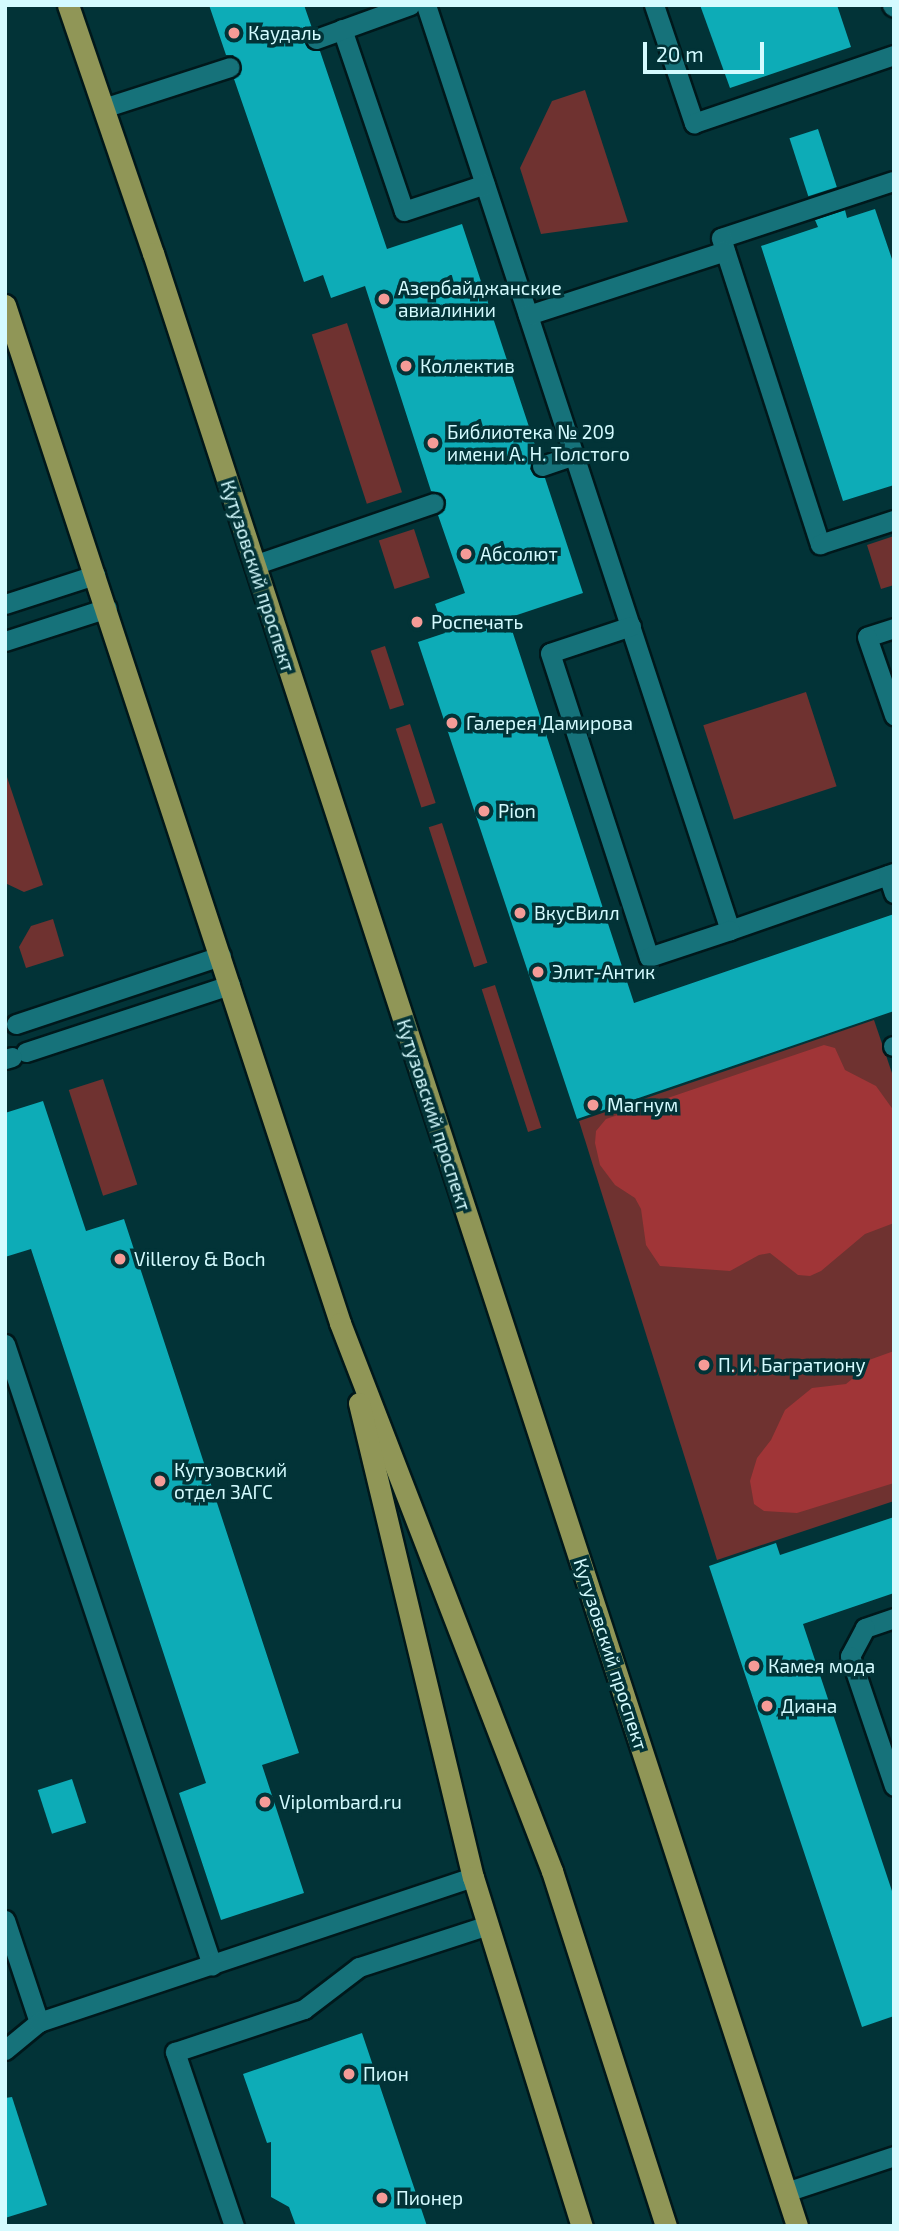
<!DOCTYPE html>
<meta charset="utf-8">
<style>
body{margin:0}
#map{position:relative;width:899px;height:2231px;overflow:hidden;background:#023337;font-family:"Exo 2",sans-serif}
div>[style]{position:absolute}
.green>*{inset:0;background:#6f3230;transform-origin:0 0}
.forest>*{inset:0;background:#a03537}
.building>*{inset:0;background:#0dacb7;transform-origin:0 0}
.roads{filter:drop-shadow(2px 0 #00181b) drop-shadow(-2px 0 #00181b) drop-shadow(0 2px #00181b) drop-shadow(0 -2px #00181b)}
.lane>*{height:19px;margin:-9.5px;padding:0 9.5px;transform-origin:9.5px;border-radius:9.5px;background:#16727a}
.street>*{height:21px;margin:-10.5px;padding:0 10.5px;transform-origin:10.5px;border-radius:10.5px;background:#16727a}
.primary>*{height:21px;margin:-10.5px;padding:0 10.5px;transform-origin:10.5px;border-radius:10.5px;background:#909657}
.dots>*{width:19px;height:19px;translate:-50% -50%;box-sizing:border-box;border:4px solid #023337;border-radius:50%}
span{translate:-50% -50%;white-space:nowrap;text-align:center;line-height:1.15;-webkit-text-stroke:7px #023337;paint-order:stroke}
.poi-label{font-size:19px;color:#d4fbff}
.left{translate:0 -50%;text-align:left}
.street-label{font-size:19px;color:#d4fbff}
.frame{position:absolute;inset:0;border:7px solid #d4fbff;pointer-events:none}
.scale{position:absolute;left:643px;top:42px;width:121px;height:32px;box-sizing:border-box;border:4px solid #d4fbff;border-top:0;padding-left:9px;font-size:21px;line-height:24px;white-space:nowrap;color:#d4fbff;-webkit-text-stroke:5px #023337;paint-order:stroke}
</style>
<div id="map">
<div class="green">
<div style="clip-path:polygon(585px 90px,628px 222px,541px 234px,520px 168px,552px 101px)"></div>
<div style="left:347px;top:323px;width:178px;height:37px;rotate:72deg"></div>
<div style="left:414px;top:529px;width:51px;height:37px;rotate:72deg"></div>
<div style="clip-path:polygon(894px 536px,894px 585px,881px 589px,867px 545px)"></div>
<div style="left:385px;top:646px;width:62px;height:15px;rotate:72deg"></div>
<div style="left:806px;top:692px;width:99px;height:108px;rotate:72deg"></div>
<div style="left:410px;top:724px;width:83px;height:15px;rotate:72deg"></div>
<div style="clip-path:polygon(5px 771px,43px 885px,24px 892px,5px 883px)"></div>
<div style="left:442px;top:823px;width:147px;height:14px;rotate:72deg"></div>
<div style="clip-path:polygon(53px 919px,64px 956px,26px 968px,19px 947px,31px 926px)"></div>
<div style="left:495px;top:985px;width:150px;height:14px;rotate:72deg"></div>
<div style="clip-path:polygon(874px 1020px,894px 1079px,894px 1501px,717px 1560px,579px 1121px)"></div>
<div style="left:103px;top:1079px;width:111px;height:36px;rotate:72deg"></div>
</div>
<div class="forest">
<div style="clip-path:polygon(824px 1045px,835px 1048px,845px 1070px,876px 1086px,894px 1111px,894px 1223px,865px 1234px,821px 1271px,810px 1276px,798px 1275px,770px 1253px,759px 1255px,730px 1271px,660px 1266px,646px 1245px,641px 1209px,635px 1198px,615px 1185px,600px 1165px,595px 1143px,596px 1131px,606px 1119px)"></div>
<div style="clip-path:polygon(894px 1351px,894px 1483px,797px 1513px,764px 1511px,754px 1504px,750px 1481px,757px 1458px,771px 1440px,785px 1410px,812px 1388px,846px 1384px,863px 1370px,869px 1360px)"></div>
</div>
<div class="building">
<div style="clip-path:polygon(209px 5px,304px 5px,312px 28px,306px 32px,304px 42px,309px 49px,320px 51px,387px 249px,462px 224px,538px 454px,532px 459px,530px 469px,535px 476px,545px 478px,583px 593px,508px 618px,634px 1003px,894px 914px,894px 1011px,577px 1119px,418px 642px,445px 633px,435px 604px,465px 593px,438px 515px,444px 510px,446px 500px,441px 493px,431px 491px,365px 286px,331px 298px,323px 275px,304px 282px,234px 79px,242px 70px,241px 63px,233px 55px,226px 55px)"></div>
<div style="clip-path:polygon(700px 5px,837px 5px,851px 47px,730px 88px)"></div>
<div style="left:818px;top:129px;width:61px;height:30px;rotate:72deg"></div>
<div style="clip-path:polygon(875px 209px,894px 265px,894px 485px,843px 501px,761px 246px,818px 227px,815px 220px,845px 210px,847px 218px)"></div>
<div style="clip-path:polygon(43px 1101px,86px 1231px,124px 1219px,299px 1753px,262px 1765px,304px 1893px,221px 1920px,179px 1793px,206px 1783px,31px 1249px,5px 1257px,5px 1113px)"></div>
<div style="clip-path:polygon(894px 1517px,894px 1593px,803px 1624px,894px 1897px,894px 2016px,862px 2027px,709px 1566px,776px 1543px,780px 1555px)"></div>
<div style="left:72px;top:1779px;width:46px;height:36px;rotate:72deg"></div>
<div style="clip-path:polygon(362px 2033px,427px 2226px,296px 2226px,289px 2207px,271px 2197px,271px 2142px,267px 2143px,243px 2074px)"></div>
<div style="clip-path:polygon(12px 2097px,47px 2205px,5px 2218px,5px 2098px)"></div>
</div>
<div class="roads">
<div class="lane">
<div style="left:426px;top:5px;width:974px;rotate:71.81deg"></div>
<div style="left:730px;top:930px;width:174px;rotate:-19.2deg"></div>
<div style="left:654px;top:5px;width:125px;rotate:71.3deg"></div>
<div style="left:694px;top:123px;width:211px;rotate:-18.8deg"></div>
<div style="left:342px;top:29px;width:192px;rotate:71.2deg"></div>
<div style="left:404px;top:211px;width:85px;rotate:-18.4deg"></div>
<div style="left:316px;top:39px;width:100px;rotate:-19.9deg"></div>
<div style="left:103px;top:108px;width:133px;rotate:-17.9deg"></div>
<div style="left:893px;top:181px;width:181px;rotate:161.7deg"></div>
<div style="left:721px;top:238px;width:322px;rotate:72.1deg"></div>
<div style="left:820px;top:544px;width:78px;rotate:-18deg"></div>
<div style="left:528px;top:315px;width:207px;rotate:-18deg"></div>
<div style="left:542px;top:466px;width:34px;rotate:-19deg"></div>
<div style="left:254px;top:565px;width:190px;rotate:-19deg"></div>
<div style="left:5px;top:604px;width:95px;rotate:-17.9deg"></div>
<div style="left:631px;top:626px;width:85px;rotate:161.6deg"></div>
<div style="left:550px;top:653px;width:320px;rotate:72deg"></div>
<div style="left:649px;top:957px;width:85px;rotate:-18.4deg"></div>
<div style="left:894px;top:628px;width:28px;rotate:162deg"></div>
<div style="left:867px;top:637px;width:83px;rotate:70.9deg"></div>
<div style="left:5px;top:641px;width:107px;rotate:-17.9deg"></div>
<div style="left:888px;top:875px;width:19px;rotate:72deg"></div>
<div style="left:16px;top:1024px;width:216px;rotate:-18.4deg"></div>
<div style="left:893px;top:1046px;width:1px"></div>
<div style="left:26px;top:1052px;width:215px;rotate:-18.2deg"></div>
<div style="left:5px;top:1059px;width:7px;rotate:-16deg"></div>
<div style="left:5px;top:1344px;width:655px;rotate:71.57deg"></div>
<div style="left:894px;top:1618px;width:31px;rotate:161deg"></div>
<div style="left:865px;top:1628px;width:32px;rotate:118deg"></div>
<div style="left:850px;top:1656px;width:137px;rotate:71.3deg"></div>
<div style="left:5px;top:1920px;width:108px;rotate:71.6deg"></div>
<div style="left:5px;top:2050px;width:44px;rotate:-39.5deg"></div>
<div style="left:39px;top:2022px;width:458px;rotate:-18.5deg"></div>
<div style="left:786px;top:2192px;width:114px;rotate:-18.4deg"></div>
<div style="left:234px;top:2226px;width:184px;rotate:-108.7deg"></div>
<div style="left:175px;top:2052px;width:136px;rotate:-18.4deg"></div>
<div style="left:304px;top:2009px;width:69px;rotate:-37.4deg"></div>
<div style="left:359px;top:1967px;width:136px;rotate:-18deg"></div>
</div>
<div class="street">
<div style="left:893px;top:5px;width:1px;rotate:45deg"></div>
</div>
<div class="primary">
<div style="left:68px;top:5px;width:262px;rotate:71.1deg"></div>
<div style="left:153px;top:253px;width:2075px;rotate:71.92deg"></div>
<div style="left:5px;top:305px;width:1072px;rotate:71.78deg"></div>
<div style="left:340px;top:1323px;width:588px;rotate:68.85deg"></div>
<div style="left:552px;top:1871px;width:373px;rotate:72.2deg"></div>
<div style="left:359px;top:1403px;width:488px;rotate:76.5deg"></div>
<div style="left:473px;top:1877px;width:366px;rotate:72.7deg"></div>
</div>
</div>
<div class="dots">
<div style="left:234px;top:33px;background:#f59b97"></div>
<div style="left:384px;top:299px;background:#f59b97"></div>
<div style="left:406px;top:366px;background:#f59b97"></div>
<div style="left:433px;top:443px;background:#f59b97"></div>
<div style="left:466px;top:554px;background:#f59b97"></div>
<div style="left:417px;top:622px;background:#f59b97"></div>
<div style="left:452px;top:723px;background:#f59b97"></div>
<div style="left:484px;top:811px;background:#f59b97"></div>
<div style="left:520px;top:913px;background:#f59b97"></div>
<div style="left:538px;top:972px;background:#f59b97"></div>
<div style="left:593px;top:1105px;background:#f59b97"></div>
<div style="left:120px;top:1259px;background:#f59b97"></div>
<div style="left:704px;top:1365px;background:#f59b97"></div>
<div style="left:160px;top:1481px;background:#f59b97"></div>
<div style="left:754px;top:1666px;background:#f59b97"></div>
<div style="left:767px;top:1706px;background:#f59b97"></div>
<div style="left:265px;top:1802px;background:#f59b97"></div>
<div style="left:349px;top:2074px;background:#f59b97"></div>
<div style="left:382px;top:2198px;background:#f59b97"></div>
</div>
<div class="poi-label">
<span class="left" style="left:248px;top:33px">Каудаль</span>
<span class="left" style="left:398px;top:299px">Азербайджанские<br>авиалинии</span>
<span class="left" style="left:420px;top:366px">Коллектив</span>
<span class="left" style="left:447px;top:443px">Библиотека № 209<br>имени А. Н. Толстого</span>
<span class="left" style="left:480px;top:554px">Абсолют</span>
<span class="left" style="left:431px;top:622px">Роспечать</span>
<span class="left" style="left:466px;top:723px">Галерея Дамирова</span>
<span class="left" style="left:498px;top:811px">Pion</span>
<span class="left" style="left:534px;top:913px">ВкусВилл</span>
<span class="left" style="left:552px;top:972px">Элит-Антик</span>
<span class="left" style="left:607px;top:1105px">Магнум</span>
<span class="left" style="left:134px;top:1259px">Villeroy &amp; Boch</span>
<span class="left" style="left:718px;top:1365px">П. И. Багратиону</span>
<span class="left" style="left:174px;top:1481px">Кутузовский<br>отдел ЗАГС</span>
<span class="left" style="left:768px;top:1666px">Камея мода</span>
<span class="left" style="left:781px;top:1706px">Диана</span>
<span class="left" style="left:279px;top:1802px">Viplombard.ru</span>
<span class="left" style="left:363px;top:2074px">Пион</span>
<span class="left" style="left:396px;top:2198px">Пионер</span>
</div>
<div class="street-label">
<span style="left:258px;top:576px;rotate:72deg">Кутузовский проспект</span>
<span style="left:434px;top:1115px;rotate:72deg">Кутузовский проспект</span>
<span style="left:611px;top:1654px;rotate:72deg">Кутузовский проспект</span>
</div>
<div class="frame"></div>
<div class="scale">20 m</div>
</div>
